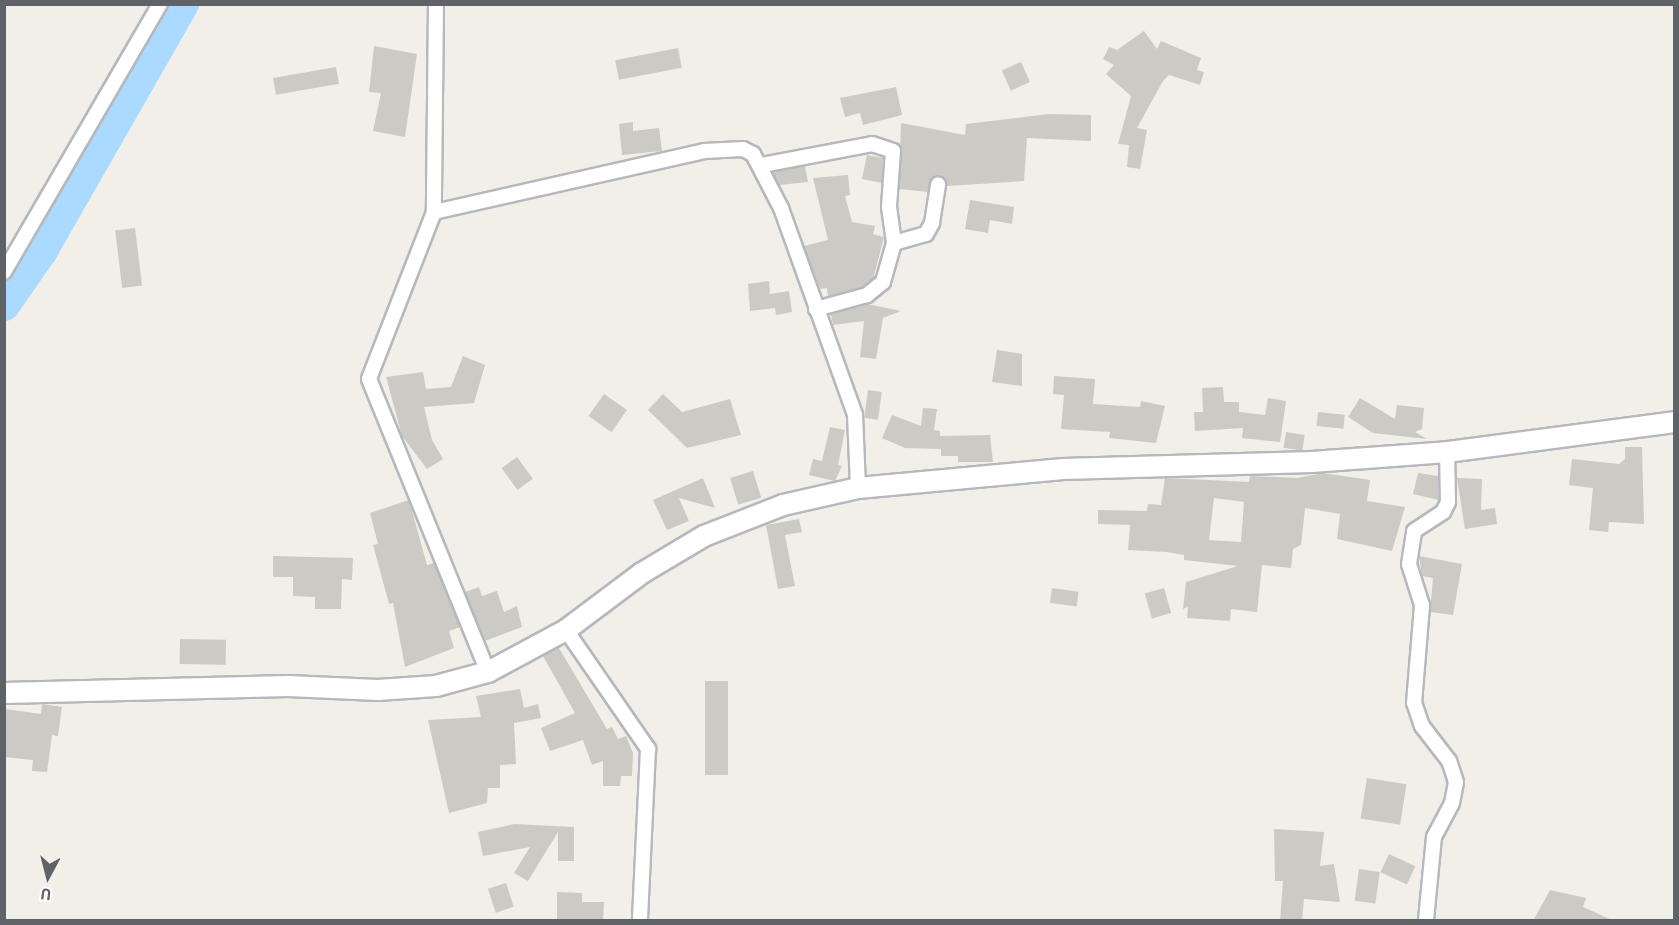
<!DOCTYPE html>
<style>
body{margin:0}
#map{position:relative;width:1679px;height:925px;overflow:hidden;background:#f1efe8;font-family:"Titillium Web",sans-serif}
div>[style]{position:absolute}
.river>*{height:32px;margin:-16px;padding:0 16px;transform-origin:16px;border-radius:16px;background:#aadaff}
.building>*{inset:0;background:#cccac5;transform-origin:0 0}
.roads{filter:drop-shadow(2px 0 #b5b8bc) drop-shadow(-2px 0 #b5b8bc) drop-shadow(0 2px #b5b8bc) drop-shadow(0 -2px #b5b8bc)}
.street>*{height:14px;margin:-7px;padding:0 7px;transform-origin:7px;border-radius:7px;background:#fff}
.secondary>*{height:20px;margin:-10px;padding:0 10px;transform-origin:10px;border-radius:10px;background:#fff}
span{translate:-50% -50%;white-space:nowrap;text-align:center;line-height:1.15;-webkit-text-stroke:4.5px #fff;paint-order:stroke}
.frame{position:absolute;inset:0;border:6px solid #5f6368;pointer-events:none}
.north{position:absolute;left:18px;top:847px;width:60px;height:60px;-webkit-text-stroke:4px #fff;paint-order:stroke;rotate:187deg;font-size:16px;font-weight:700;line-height:24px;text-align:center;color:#5f6368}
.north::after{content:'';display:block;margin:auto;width:21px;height:27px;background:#5f6368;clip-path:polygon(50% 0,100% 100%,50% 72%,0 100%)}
</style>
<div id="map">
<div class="river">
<div style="left:4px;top:305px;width:65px;rotate:-55.1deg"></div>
<div style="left:41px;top:252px;width:286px;rotate:-60.2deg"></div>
</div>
<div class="building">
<div style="clip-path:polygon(1144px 31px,1157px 49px,1161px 41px,1201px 58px,1197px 70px,1204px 72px,1200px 85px,1169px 75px,1163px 81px,1137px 128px,1147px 130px,1140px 169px,1127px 167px,1129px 145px,1118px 144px,1131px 96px,1106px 74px,1114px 65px,1103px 59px,1109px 47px,1117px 50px)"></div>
<div style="clip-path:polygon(374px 46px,417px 54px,405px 137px,373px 131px,381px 93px,369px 92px)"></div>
<div style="left:678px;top:48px;width:20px;height:64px;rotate:79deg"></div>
<div style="left:1021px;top:62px;width:22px;height:21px;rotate:66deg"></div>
<div style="left:336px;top:67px;width:17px;height:64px;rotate:80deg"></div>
<div style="clip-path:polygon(896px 87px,902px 115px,863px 125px,860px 113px,845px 117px,840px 98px)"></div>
<div style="clip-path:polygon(1049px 114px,1091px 115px,1091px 141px,1027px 138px,1024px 181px,947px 186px,939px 175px,931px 179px,928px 192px,899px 189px,901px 123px,965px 135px,966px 124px)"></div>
<div style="clip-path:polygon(633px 122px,633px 131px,659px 128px,662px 151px,622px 155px,619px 124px)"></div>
<div style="clip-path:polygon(867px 155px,883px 158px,882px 183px,862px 179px)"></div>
<div style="clip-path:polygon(805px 166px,808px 182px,779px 185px,773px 172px)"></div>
<div style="clip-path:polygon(848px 175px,850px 195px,845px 196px,852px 222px,875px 226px,873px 234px,884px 237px,873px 279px,863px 287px,828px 296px,827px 288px,820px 289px,804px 246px,828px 240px,813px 178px)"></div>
<div style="clip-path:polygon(970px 200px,1014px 207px,1012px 224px,990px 220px,988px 233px,965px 229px)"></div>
<div style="left:135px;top:228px;width:58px;height:20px;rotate:83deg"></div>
<div style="clip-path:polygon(769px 281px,770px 294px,789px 291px,792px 312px,776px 315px,775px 308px,750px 311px,748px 284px)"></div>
<div style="clip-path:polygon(867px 304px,901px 311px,883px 318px,876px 359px,860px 357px,864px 321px,833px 325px,831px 314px)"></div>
<div style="clip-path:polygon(997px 350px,1022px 354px,1022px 386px,992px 382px)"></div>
<div style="clip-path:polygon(463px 356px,485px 365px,474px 403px,424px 407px,432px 440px,443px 459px,427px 469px,402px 436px,386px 377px,423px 372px,426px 389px,451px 387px)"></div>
<div style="clip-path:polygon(1054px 376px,1095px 379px,1093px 404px,1140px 407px,1141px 401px,1165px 406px,1156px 443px,1109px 438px,1110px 432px,1061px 429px,1064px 395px,1053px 394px)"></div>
<div style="clip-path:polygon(1223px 387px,1224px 402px,1239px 402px,1239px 412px,1265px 415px,1268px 398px,1286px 401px,1280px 442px,1242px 438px,1243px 428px,1195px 431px,1194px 412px,1203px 412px,1202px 388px)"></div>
<div style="left:868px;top:390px;width:14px;height:28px;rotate:8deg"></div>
<div style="left:604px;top:394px;width:28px;height:27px;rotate:35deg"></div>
<div style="clip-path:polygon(663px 394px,682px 412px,730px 399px,741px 435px,687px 448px,648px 410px)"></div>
<div style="clip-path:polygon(1360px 398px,1395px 419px,1397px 405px,1424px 408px,1422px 429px,1415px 432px,1427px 439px,1373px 433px,1348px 417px)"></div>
<div style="clip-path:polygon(923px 408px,937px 409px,934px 430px,940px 431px,940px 436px,990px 435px,993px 462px,958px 462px,958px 456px,941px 456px,941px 449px,905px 448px,882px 438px,892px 415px,921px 426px)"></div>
<div style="left:1318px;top:412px;width:27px;height:14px;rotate:6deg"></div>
<div style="clip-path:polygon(830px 427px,845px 430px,838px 465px,842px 466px,835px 481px,809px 475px,813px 459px,822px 461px)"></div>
<div style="left:1286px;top:432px;width:19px;height:16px;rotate:9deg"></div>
<div style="clip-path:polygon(1625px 447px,1642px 447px,1644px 524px,1609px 522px,1608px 532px,1589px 530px,1593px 488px,1569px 485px,1572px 459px,1619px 464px,1625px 459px)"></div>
<div style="left:517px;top:457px;width:27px;height:19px;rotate:54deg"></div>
<div style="left:753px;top:471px;width:28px;height:24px;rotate:73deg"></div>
<div style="clip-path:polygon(evenodd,1323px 473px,1370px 480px,1367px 501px,1405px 507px,1392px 551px,1337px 539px,1340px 514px,1305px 508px,1301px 545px,1293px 549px,1291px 568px,1262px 565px,1257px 612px,1231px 609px,1230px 621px,1187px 618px,1188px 607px,1183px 609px,1186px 582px,1238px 566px,1184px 560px,1184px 555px,1167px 552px,1128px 550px,1130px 525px,1098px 524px,1098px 510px,1147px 511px,1148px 504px,1161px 505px,1165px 478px,1249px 482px,1250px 476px,1297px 478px,1323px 473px,1214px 498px,1244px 502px,1241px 542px,1209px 540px,1214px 498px)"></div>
<div style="clip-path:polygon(1418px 473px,1438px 476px,1439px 500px,1413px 494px)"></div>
<div style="clip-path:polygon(703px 478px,715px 508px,679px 498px,689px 521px,667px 530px,653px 500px)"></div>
<div style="clip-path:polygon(1457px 478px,1482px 479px,1481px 510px,1495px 508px,1497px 524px,1465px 529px)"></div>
<div style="clip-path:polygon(409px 500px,427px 565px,434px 563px,460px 627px,449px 631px,454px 648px,405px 667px,393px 603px,389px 604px,373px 545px,378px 544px,370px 513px)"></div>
<div style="clip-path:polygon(799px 519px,802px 532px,785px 535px,795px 586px,778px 589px,766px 525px)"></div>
<div style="clip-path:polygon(273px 556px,353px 558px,352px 580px,342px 579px,341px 609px,315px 609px,315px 597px,293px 596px,293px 577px,273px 577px)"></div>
<div style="clip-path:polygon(1419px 556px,1462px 564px,1453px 615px,1430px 612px,1433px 578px,1422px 576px)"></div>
<div style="clip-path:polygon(479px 587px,482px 596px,497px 591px,504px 612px,517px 606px,522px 627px,485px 641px,465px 592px)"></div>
<div style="left:1052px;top:588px;width:27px;height:15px;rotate:8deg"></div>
<div style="left:1164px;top:588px;width:26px;height:20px;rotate:74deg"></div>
<div style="left:180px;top:639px;width:46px;height:25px;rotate:1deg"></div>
<div style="clip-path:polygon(559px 648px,607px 729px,612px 727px,618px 739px,626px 736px,633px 753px,632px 776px,621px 776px,620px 786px,603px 786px,603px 761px,592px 765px,583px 740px,550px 751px,541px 728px,575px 713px,543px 656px)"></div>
<div style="left:705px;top:681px;width:23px;height:94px"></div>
<div style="clip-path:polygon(520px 689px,524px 708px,538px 704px,541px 718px,514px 723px,516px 764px,500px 765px,500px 788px,488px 788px,487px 803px,449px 813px,428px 720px,481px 717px,476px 696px)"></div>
<div style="clip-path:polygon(42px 704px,62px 707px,58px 736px,52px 735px,47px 772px,32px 771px,33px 760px,4px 757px,6px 709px,41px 714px)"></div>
<div style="left:1367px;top:778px;width:40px;height:41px;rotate:9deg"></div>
<div style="clip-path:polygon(514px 824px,574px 827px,574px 861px,558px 861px,558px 832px,528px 881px,514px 873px,530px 847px,483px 856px,478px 832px)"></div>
<div style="clip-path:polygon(1274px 829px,1324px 832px,1320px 866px,1334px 864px,1340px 902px,1304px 899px,1302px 921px,1280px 921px,1283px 881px,1275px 881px)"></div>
<div style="left:1389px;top:854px;width:29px;height:20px;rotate:25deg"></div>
<div style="left:1359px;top:869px;width:21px;height:32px;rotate:8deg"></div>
<div style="left:506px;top:883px;width:25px;height:19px;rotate:72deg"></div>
<div style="clip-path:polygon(1550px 890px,1586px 898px,1583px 907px,1614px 921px,1533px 921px)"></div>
<div style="clip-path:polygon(557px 892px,582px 893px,582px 902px,604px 902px,603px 921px,557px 921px)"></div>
</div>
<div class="roads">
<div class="street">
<div style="left:436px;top:4px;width:208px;rotate:90.6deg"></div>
<div style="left:434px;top:212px;width:179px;rotate:111.3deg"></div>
<div style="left:369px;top:379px;width:316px;rotate:67.9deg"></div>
<div style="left:762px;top:165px;width:112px;rotate:-10.8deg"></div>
<div style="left:872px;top:144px;width:22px;rotate:18deg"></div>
<div style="left:893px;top:151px;width:56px;rotate:94.1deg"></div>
<div style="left:889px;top:207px;width:36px;rotate:82deg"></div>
<div style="left:894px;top:243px;width:41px;rotate:105.8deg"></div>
<div style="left:883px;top:282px;width:21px;rotate:141deg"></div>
<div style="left:867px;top:295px;width:53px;rotate:164.6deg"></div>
<div style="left:434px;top:212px;width:277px;rotate:-12.7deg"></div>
<div style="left:704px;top:151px;width:39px;rotate:-3deg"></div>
<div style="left:743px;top:149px;width:11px;rotate:27deg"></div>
<div style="left:753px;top:154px;width:61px;rotate:62.6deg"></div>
<div style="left:781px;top:208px;width:220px;rotate:70.3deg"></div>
<div style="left:855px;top:415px;width:73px;rotate:87.6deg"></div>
<div style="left:894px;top:243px;width:33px;rotate:-16deg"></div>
<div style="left:926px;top:234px;width:13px;rotate:-61deg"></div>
<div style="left:932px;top:223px;width:39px;rotate:-81deg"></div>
<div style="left:4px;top:272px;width:310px;rotate:-59.8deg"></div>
<div style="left:566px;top:630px;width:145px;rotate:55.4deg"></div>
<div style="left:648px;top:749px;width:171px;rotate:92.7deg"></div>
<div style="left:1426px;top:920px;width:83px;rotate:-84.5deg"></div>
<div style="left:1434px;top:837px;width:38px;rotate:-62deg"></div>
<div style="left:1452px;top:803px;width:21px;rotate:-79deg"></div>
<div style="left:1456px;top:782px;width:22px;rotate:-108deg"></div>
<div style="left:1449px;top:761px;width:44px;rotate:-127.6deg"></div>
<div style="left:1422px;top:726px;width:24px;rotate:-109deg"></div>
<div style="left:1414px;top:703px;width:98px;rotate:-85.3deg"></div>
<div style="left:1422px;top:605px;width:43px;rotate:-107.6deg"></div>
<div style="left:1409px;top:564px;width:33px;rotate:-81deg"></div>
<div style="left:1414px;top:531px;width:35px;rotate:-33deg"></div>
<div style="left:1443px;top:512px;width:11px;rotate:-63deg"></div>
<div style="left:1448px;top:502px;width:50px;rotate:-91.1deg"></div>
</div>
<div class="secondary">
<div style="left:4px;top:693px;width:284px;rotate:-1.4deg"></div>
<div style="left:288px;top:686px;width:90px;rotate:2.5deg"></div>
<div style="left:378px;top:690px;width:58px;rotate:-3.9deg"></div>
<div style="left:436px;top:686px;width:54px;rotate:-15.1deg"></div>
<div style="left:488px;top:672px;width:89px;rotate:-28.3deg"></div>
<div style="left:566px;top:630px;width:95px;rotate:-36.9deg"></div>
<div style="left:642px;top:573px;width:72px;rotate:-30.8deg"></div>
<div style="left:704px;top:536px;width:85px;rotate:-21.4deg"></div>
<div style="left:783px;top:505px;width:77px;rotate:-12.8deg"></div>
<div style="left:858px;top:488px;width:206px;rotate:-5.3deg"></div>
<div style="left:1063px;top:469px;width:249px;rotate:-1.6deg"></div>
<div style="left:1312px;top:462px;width:135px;rotate:-4.2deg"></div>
<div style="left:1447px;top:452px;width:229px;rotate:-7.5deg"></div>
</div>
</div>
<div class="frame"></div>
<div class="north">U</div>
</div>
